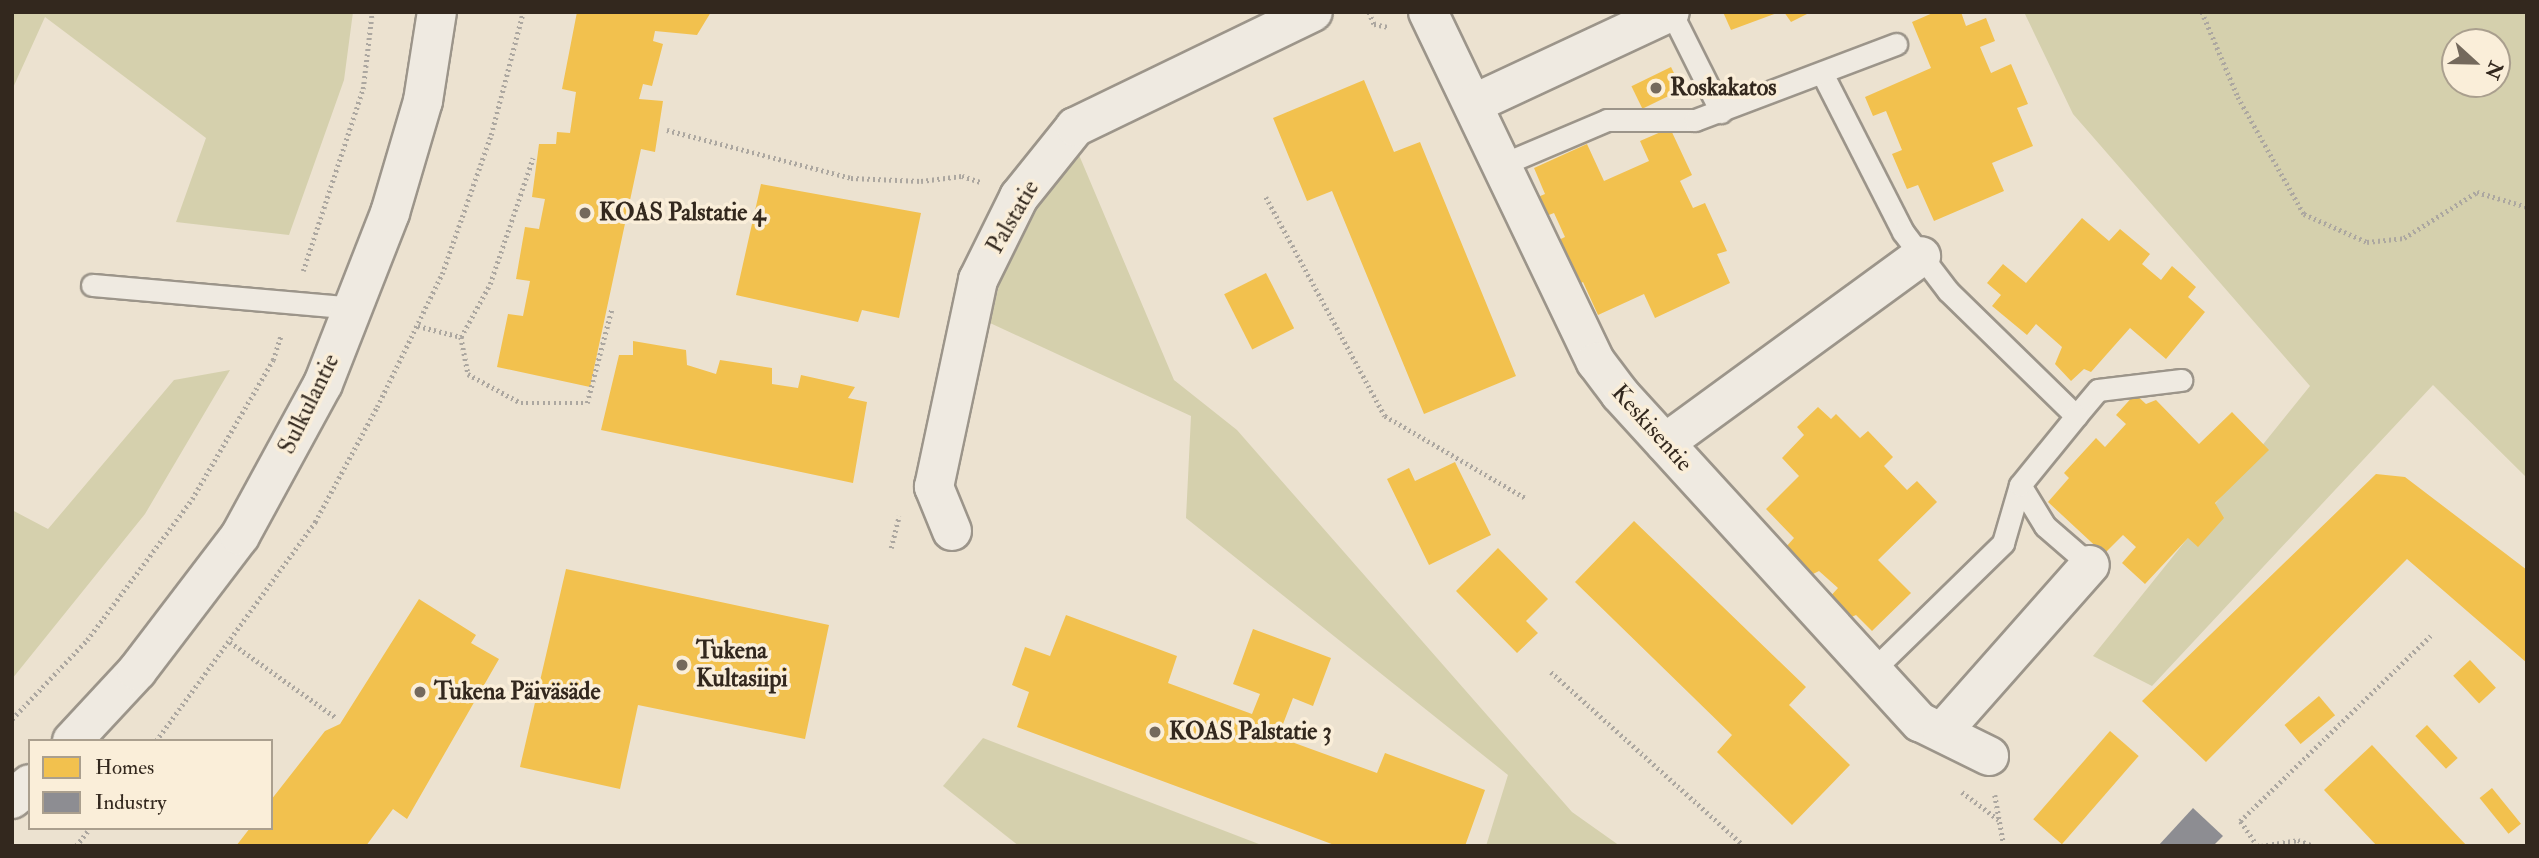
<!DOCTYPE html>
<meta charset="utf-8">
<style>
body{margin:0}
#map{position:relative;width:2539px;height:858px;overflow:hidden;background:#ece2d0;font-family:"IM FELL Double Pica",serif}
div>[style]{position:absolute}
.green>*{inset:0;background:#d5d0ad}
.homes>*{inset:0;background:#f2c14e;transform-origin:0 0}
.industry>*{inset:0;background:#8d8d92}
.path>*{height:4.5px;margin-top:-2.25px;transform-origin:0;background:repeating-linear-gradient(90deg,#aca7a0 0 2px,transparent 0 5.5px)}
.roads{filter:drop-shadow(2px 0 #9c958a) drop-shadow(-2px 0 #9c958a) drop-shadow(0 2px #9c958a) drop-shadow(0 -2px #9c958a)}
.lane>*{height:21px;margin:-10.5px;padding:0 10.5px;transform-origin:10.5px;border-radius:10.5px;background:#efeae1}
.street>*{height:38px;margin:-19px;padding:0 19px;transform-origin:19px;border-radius:19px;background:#efeae1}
.secondary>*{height:38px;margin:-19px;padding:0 19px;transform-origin:19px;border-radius:19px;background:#efeae1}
.dots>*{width:19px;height:19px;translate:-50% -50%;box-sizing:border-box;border:4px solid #faeed9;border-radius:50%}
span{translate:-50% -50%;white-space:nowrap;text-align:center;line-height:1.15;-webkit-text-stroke:7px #faeed9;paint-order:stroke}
.poi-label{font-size:24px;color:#33281e;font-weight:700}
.left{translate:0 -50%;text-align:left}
.street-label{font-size:24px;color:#33281e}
.frame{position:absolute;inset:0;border:14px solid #33281e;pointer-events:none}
.legend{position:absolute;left:28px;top:739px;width:245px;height:91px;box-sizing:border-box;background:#faeed9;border:2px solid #aa9f8e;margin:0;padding:9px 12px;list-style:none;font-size:21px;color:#33281e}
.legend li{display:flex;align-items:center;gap:14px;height:35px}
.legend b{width:35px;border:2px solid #aa9f8e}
.north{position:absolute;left:2441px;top:28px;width:70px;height:70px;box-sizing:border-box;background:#faeed9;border:2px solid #aa9f8e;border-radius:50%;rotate:112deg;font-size:19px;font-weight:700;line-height:28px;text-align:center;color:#33281e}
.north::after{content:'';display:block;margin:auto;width:24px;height:32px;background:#74695c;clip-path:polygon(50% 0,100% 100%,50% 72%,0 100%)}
</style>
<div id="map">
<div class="green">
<div style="clip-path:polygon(12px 12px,353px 12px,344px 80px,289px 235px,176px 222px,206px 138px,45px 17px,12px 90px)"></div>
<div style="clip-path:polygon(evenodd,2024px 12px,2527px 12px,2527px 478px,2433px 385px,2152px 686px,2093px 656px,2310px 386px,2073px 114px,2024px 12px,2455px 42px,2497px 42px,2497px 84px,2455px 84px,2455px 42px)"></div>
<div style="clip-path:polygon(1079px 155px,1174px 380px,1237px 430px,1572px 812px,1620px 846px,1486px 846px,1508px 775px,1186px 518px,1191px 416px,990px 323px,999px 285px,1039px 205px)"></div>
<div style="clip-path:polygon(230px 370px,145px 514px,12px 679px,12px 510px,48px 529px,174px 380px)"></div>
<div style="clip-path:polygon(983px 738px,1264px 846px,1019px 846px,943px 786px)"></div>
</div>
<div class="homes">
<div style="clip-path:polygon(577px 12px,711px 12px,697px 35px,655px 31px,653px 41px,663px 44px,652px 86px,643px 84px,639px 99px,663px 101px,655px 152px,641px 149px,590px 387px,497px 367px,508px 314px,523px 316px,530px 281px,516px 279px,525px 227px,539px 229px,545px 199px,532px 197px,539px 144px,556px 144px,557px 132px,570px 133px,576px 92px,562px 89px)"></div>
<div style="clip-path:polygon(1723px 12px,1777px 12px,1777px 13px,1731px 30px)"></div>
<div style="clip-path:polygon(1784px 12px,1811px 12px,1791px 22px)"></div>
<div style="clip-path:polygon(1935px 12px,1961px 12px,1966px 26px,1986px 18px,1995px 41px,1980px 47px,1991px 73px,2011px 64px,2028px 104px,2017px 108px,2033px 146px,1992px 163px,2004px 191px,1934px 221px,1918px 185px,1907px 189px,1892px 154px,1902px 150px,1886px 111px,1873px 116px,1865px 97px,1931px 68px,1912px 22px)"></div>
<div style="left:1671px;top:67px;width:25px;height:44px;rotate:64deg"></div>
<div style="clip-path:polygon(1364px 80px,1394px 152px,1420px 142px,1516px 376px,1424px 414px,1332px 191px,1307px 201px,1273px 118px)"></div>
<div style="clip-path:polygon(1670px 128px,1692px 175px,1680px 181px,1693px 208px,1705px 203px,1727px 251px,1717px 254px,1730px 283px,1655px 318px,1644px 294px,1598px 315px,1583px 282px,1573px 287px,1552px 243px,1565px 237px,1554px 213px,1541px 218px,1533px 199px,1545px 194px,1534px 168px,1587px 144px,1604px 181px,1649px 161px,1640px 141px)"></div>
<div style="clip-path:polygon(761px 184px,921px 213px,899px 318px,862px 310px,858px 322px,736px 295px)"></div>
<div style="clip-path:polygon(2082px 218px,2109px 241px,2120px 229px,2150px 254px,2142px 264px,2161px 280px,2172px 266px,2196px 287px,2188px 297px,2205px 312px,2166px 359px,2130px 328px,2091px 372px,2084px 369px,2071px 381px,2055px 364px,2062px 347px,2036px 324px,2027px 335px,1992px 306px,2001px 295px,1987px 283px,2003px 264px,2026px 283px)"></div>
<div style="left:1266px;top:273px;width:62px;height:47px;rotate:63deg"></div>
<div style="clip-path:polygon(633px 341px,686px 350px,687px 365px,716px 374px,720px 360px,772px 368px,772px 384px,798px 388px,801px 375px,855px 387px,848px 398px,867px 402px,853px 483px,601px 430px,619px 355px,633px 355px)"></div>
<div style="clip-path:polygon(2135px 394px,2146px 404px,2156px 400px,2199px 444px,2232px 412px,2269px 450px,2215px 503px,2224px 518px,2198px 547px,2188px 538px,2145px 584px,2122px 563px,2136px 547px,2123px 535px,2104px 554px,2048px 502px,2069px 478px,2064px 473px,2096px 438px,2105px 447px,2126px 424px,2116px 415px)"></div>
<div style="clip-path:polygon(1818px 407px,1831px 419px,1836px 414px,1860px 438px,1868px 431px,1893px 457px,1884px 466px,1907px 490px,1917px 481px,1937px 502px,1878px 560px,1911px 593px,1872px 631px,1856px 615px,1847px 619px,1827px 600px,1838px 588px,1819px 571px,1811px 575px,1785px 548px,1794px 538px,1766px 509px,1799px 476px,1782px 458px,1804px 435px,1797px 427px)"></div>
<div style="clip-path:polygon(1455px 462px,1491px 535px,1429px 565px,1387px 479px,1409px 468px,1415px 481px)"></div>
<div style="clip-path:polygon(2376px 474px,2405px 477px,2527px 570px,2527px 663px,2407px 559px,2206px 762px,2142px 701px)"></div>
<div style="clip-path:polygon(1634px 521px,1806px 687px,1789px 705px,1850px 765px,1792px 825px,1717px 752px,1732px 735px,1575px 582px)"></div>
<div style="clip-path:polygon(1498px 548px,1548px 599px,1526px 621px,1538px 633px,1517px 653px,1456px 591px)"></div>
<div style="clip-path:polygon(566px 569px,829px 625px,805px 739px,638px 705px,620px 789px,520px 767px)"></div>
<div style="clip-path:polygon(419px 599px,476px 635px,471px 643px,499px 659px,407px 819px,393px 809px,366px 846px,236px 846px,250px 828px,271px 828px,271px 800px,325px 731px,340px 724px)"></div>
<div style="clip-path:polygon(1066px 615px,1177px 656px,1168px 683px,1252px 714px,1260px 694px,1233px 684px,1253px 629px,1331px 658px,1313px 706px,1293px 698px,1278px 737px,1377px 773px,1385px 753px,1485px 790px,1465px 846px,1337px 846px,1017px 727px,1029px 692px,1012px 685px,1025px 647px,1050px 656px)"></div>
<div style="left:2470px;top:660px;width:38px;height:23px;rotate:47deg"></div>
<div style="left:2319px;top:696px;width:25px;height:45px;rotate:50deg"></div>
<div style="left:2427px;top:725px;width:45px;height:16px;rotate:47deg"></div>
<div style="left:2110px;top:731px;width:38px;height:117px;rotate:41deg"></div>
<div style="clip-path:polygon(2372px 745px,2467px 846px,2377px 846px,2324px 790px)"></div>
<div style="left:2492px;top:788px;width:46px;height:16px;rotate:51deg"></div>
</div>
<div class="industry">
<div style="clip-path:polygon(2193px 808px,2223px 836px,2213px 846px,2158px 846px)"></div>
</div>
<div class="path">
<div style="left:1369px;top:12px;width:13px;rotate:67deg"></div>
<div style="left:1374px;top:24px;width:14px;rotate:12deg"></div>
<div style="left:2202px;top:12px;width:92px;rotate:67deg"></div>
<div style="left:2238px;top:97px;width:134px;rotate:60.6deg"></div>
<div style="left:2304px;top:214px;width:69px;rotate:24deg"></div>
<div style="left:2367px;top:242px;width:37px;rotate:-6deg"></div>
<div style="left:2404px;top:238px;width:86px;rotate:-32.2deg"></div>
<div style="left:2477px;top:192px;width:52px;rotate:16.7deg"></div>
<div style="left:667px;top:130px;width:190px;rotate:14.6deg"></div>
<div style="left:851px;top:178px;width:70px;rotate:2.5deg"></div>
<div style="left:921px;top:181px;width:41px;rotate:-7deg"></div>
<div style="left:962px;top:176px;width:19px;rotate:18deg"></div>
<div style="left:1266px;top:197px;width:249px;rotate:61.5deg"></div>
<div style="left:1385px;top:416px;width:164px;rotate:30.3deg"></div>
<div style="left:303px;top:271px;width:192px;rotate:-71.8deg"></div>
<div style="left:363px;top:89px;width:78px;rotate:-83.3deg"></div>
<div style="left:418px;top:326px;width:44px;rotate:14.3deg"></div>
<div style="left:461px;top:337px;width:60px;rotate:-61.3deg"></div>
<div style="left:490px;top:284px;width:133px;rotate:-71.2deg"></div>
<div style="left:461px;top:337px;width:38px;rotate:79deg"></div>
<div style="left:468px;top:374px;width:60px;rotate:28.7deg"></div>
<div style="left:521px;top:403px;width:66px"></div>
<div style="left:587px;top:403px;width:98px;rotate:-75.3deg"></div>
<div style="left:891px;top:548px;width:33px;rotate:-76deg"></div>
<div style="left:230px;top:642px;width:129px;rotate:35.5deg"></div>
<div style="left:1551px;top:672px;width:260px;rotate:42deg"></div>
<div style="left:12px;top:719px;width:109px;rotate:-46.5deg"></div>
<div style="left:87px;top:640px;width:176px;rotate:-53.3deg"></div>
<div style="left:192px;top:499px;width:161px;rotate:-59.8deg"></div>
<div style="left:273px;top:360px;width:26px;rotate:-72deg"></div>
<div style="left:156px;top:741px;width:271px;rotate:-54deg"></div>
<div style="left:315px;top:522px;width:131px;rotate:-61.7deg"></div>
<div style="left:377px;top:407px;width:148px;rotate:-64deg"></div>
<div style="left:442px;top:274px;width:147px;rotate:-70.6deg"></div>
<div style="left:491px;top:135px;width:127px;rotate:-75.4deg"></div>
<div style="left:1962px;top:792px;width:46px;rotate:37.1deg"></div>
<div style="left:1995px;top:795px;width:52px;rotate:80deg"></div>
<div style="left:76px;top:846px;width:23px;rotate:-52deg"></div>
<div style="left:2257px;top:846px;width:30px;rotate:-124deg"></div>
<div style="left:2240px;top:821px;width:267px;rotate:-44.2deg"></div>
<div style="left:2261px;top:846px;width:37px;rotate:-9deg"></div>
<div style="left:2298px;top:840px;width:17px;rotate:21deg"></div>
</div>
<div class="roads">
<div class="lane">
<div style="left:1671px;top:12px;width:112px;rotate:63.4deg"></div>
<div style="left:1822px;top:73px;width:178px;rotate:63deg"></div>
<div style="left:1903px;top:232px;width:74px;rotate:52.7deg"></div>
<div style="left:1948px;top:291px;width:179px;rotate:44.3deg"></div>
<div style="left:2076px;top:416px;width:34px;rotate:-50deg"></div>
<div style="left:2098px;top:390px;width:84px;rotate:-6.9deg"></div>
<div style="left:1501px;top:165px;width:115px;rotate:-23deg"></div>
<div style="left:1607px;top:120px;width:88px"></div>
<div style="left:1695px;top:120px;width:215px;rotate:-20.7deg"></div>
<div style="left:92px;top:285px;width:262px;rotate:5deg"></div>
<div style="left:2020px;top:485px;width:48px;rotate:58.6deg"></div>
<div style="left:2045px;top:526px;width:60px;rotate:40.9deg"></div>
<div style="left:1873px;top:670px;width:182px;rotate:-44.3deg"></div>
<div style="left:2003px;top:543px;width:60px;rotate:-73.7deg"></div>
<div style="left:2020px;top:485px;width:89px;rotate:-50.9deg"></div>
</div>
<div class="street">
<div style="left:1428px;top:12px;width:388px;rotate:64.4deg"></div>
<div style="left:1596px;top:362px;width:40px;rotate:53deg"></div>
<div style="left:1620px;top:394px;width:445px;rotate:47.6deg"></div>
<div style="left:1920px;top:722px;width:77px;rotate:26.2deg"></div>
<div style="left:1473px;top:104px;width:217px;rotate:-25deg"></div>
<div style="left:1665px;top:443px;width:317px;rotate:-36.1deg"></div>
<div style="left:952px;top:531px;width:48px;rotate:-112.2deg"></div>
<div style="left:934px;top:487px;width:212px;rotate:-78deg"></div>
<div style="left:978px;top:280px;width:93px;rotate:-63.7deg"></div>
<div style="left:1019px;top:197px;width:90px;rotate:-51.3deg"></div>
<div style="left:1075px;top:127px;width:264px;rotate:-25.8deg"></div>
<div style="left:1942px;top:732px;width:223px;rotate:-48.5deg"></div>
</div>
<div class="secondary">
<div style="left:72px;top:741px;width:96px;rotate:-47.1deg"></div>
<div style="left:137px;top:671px;width:170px;rotate:-52.7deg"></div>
<div style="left:240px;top:536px;width:173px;rotate:-61.4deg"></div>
<div style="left:323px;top:384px;width:184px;rotate:-68.6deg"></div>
<div style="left:390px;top:213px;width:117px;rotate:-73.6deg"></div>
<div style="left:423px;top:101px;width:90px;rotate:-81.1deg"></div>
<div style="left:12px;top:799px;width:23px;rotate:-40deg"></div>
</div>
</div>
<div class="dots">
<div style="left:1656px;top:88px;background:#74695c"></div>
<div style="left:585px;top:213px;background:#74695c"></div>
<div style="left:682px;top:665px;background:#74695c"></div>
<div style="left:420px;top:692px;background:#74695c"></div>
<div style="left:1155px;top:732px;background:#74695c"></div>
</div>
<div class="poi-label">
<span class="left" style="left:1670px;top:88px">Roskakatos</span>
<span class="left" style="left:599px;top:213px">KOAS Palstatie 4</span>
<span class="left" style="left:696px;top:665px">Tukena<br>Kultasiipi</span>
<span class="left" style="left:434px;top:692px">Tukena Päiväsäde</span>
<span class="left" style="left:1169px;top:732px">KOAS Palstatie 3</span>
</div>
<div class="street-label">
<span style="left:1013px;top:217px;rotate:-60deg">Palstatie</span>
<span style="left:309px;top:404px;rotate:-64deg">Sulkulantie</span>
<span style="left:1652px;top:428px;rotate:48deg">Keskisentie</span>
</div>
<div class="frame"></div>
<ul class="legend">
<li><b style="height:19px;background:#f2c14e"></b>Homes</li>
<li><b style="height:19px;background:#8d8d92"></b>Industry</li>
</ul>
<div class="north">N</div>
</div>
